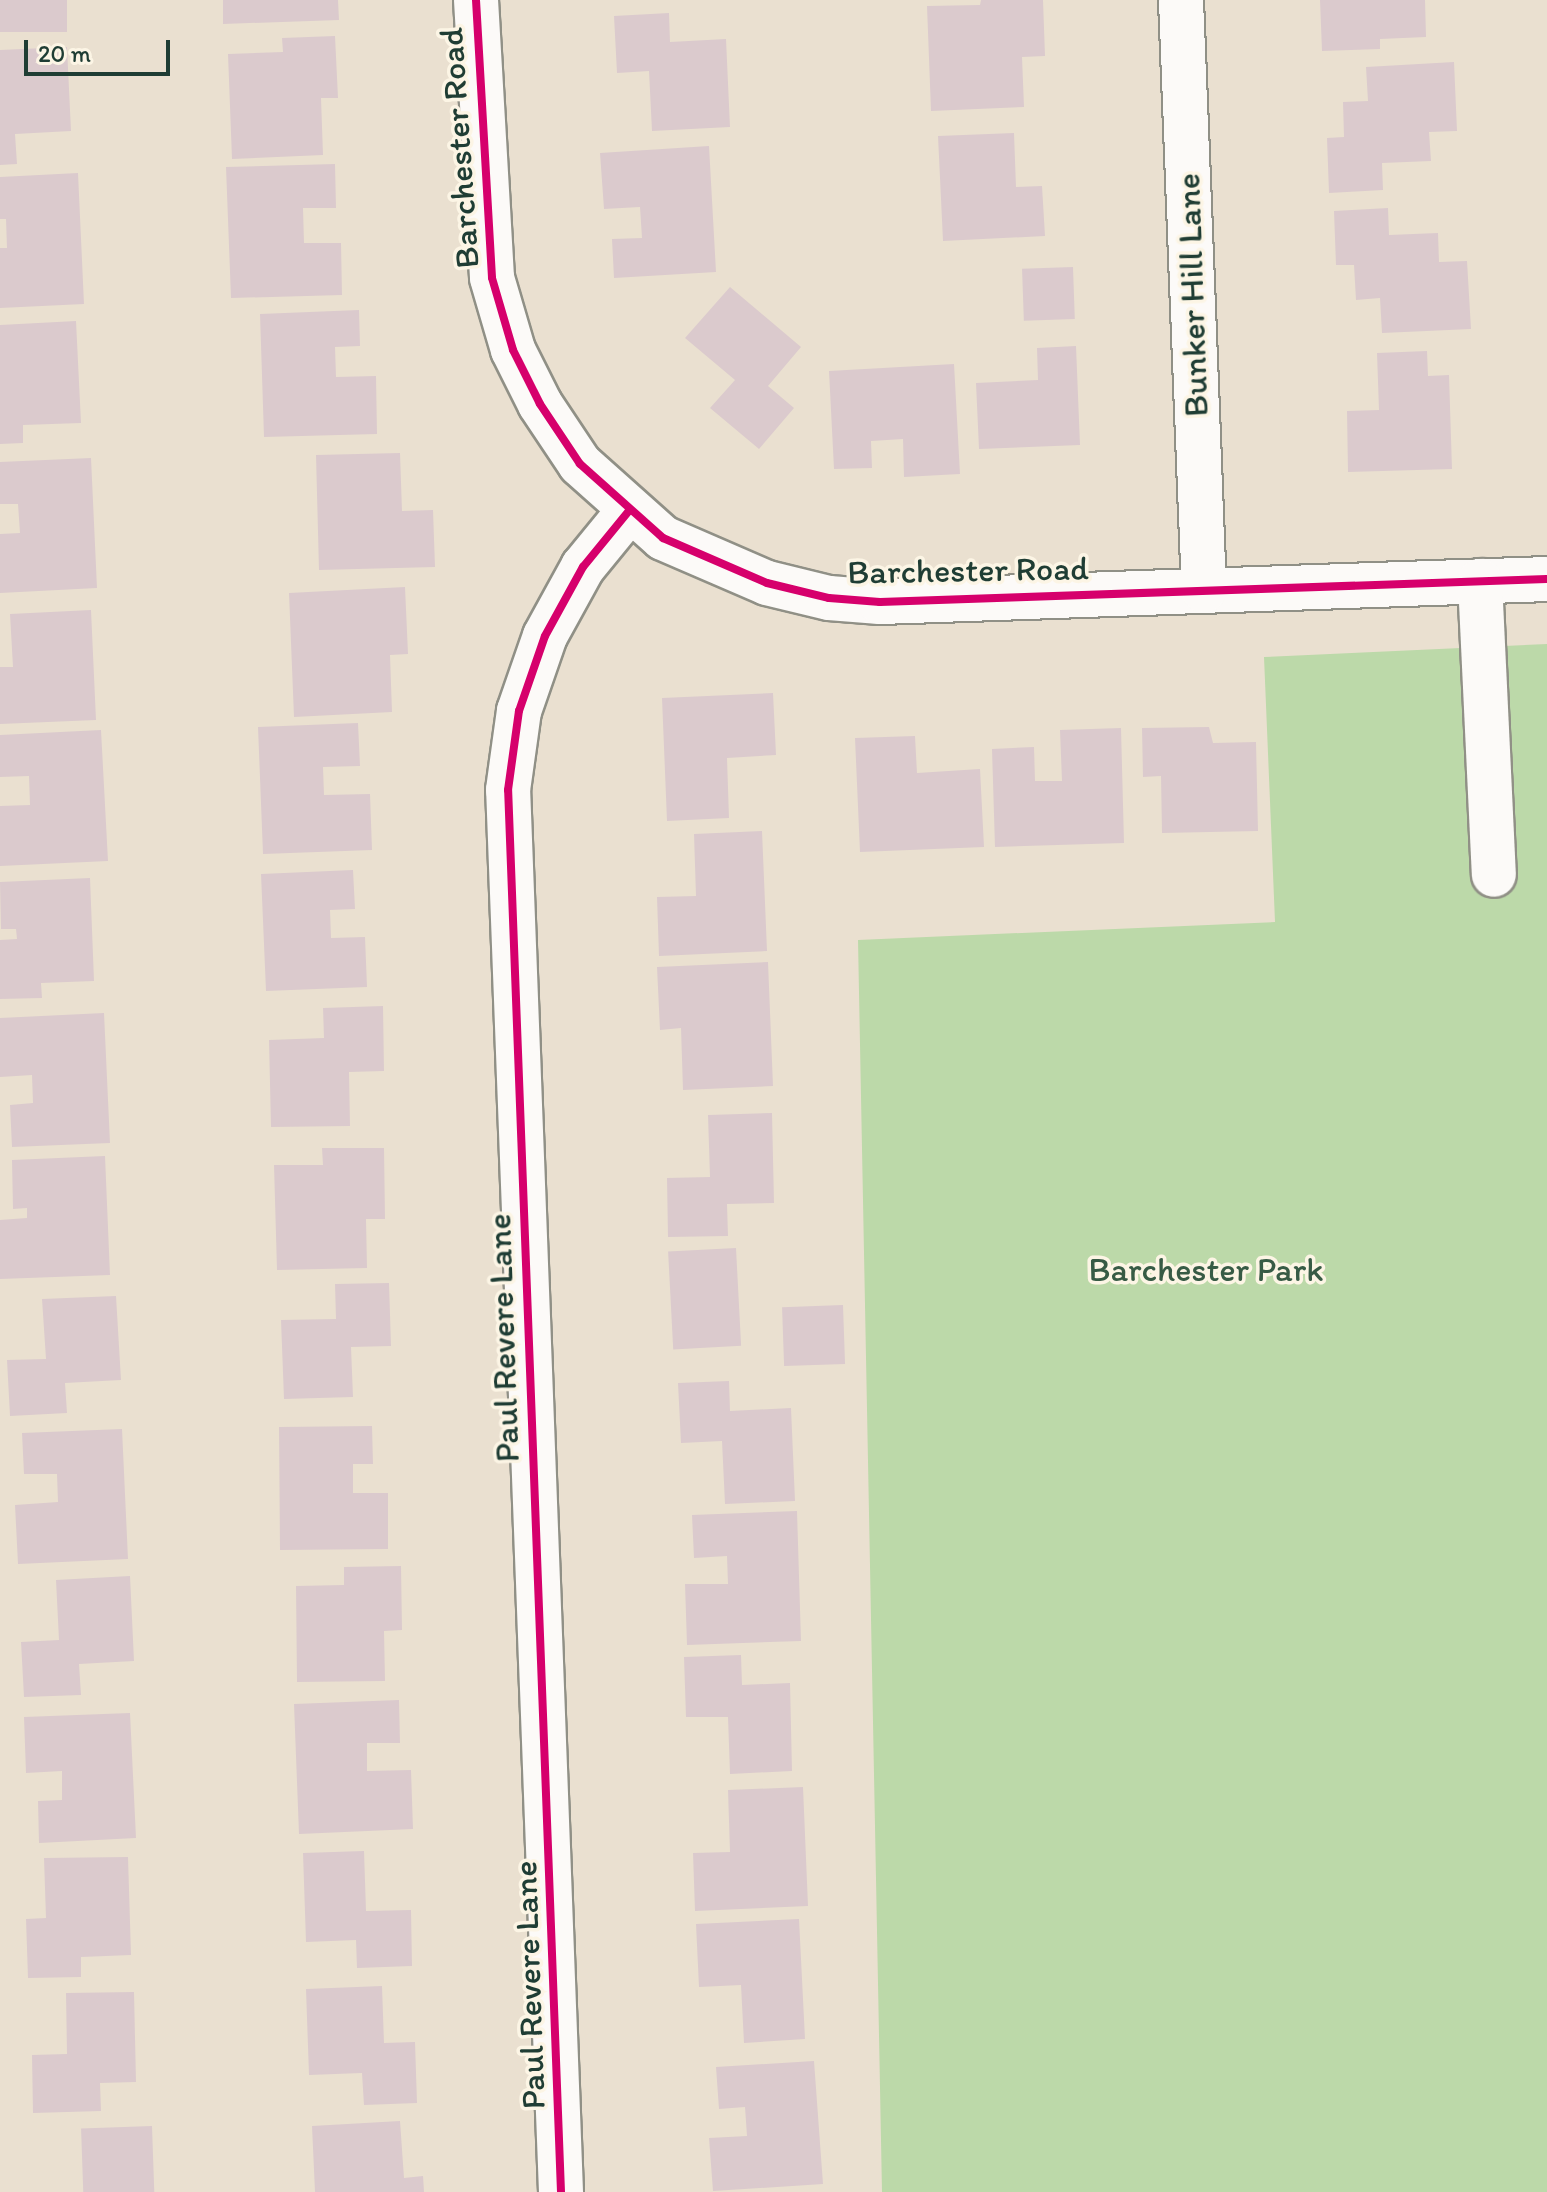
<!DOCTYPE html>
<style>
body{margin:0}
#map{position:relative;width:1547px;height:2192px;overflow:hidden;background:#eae0d0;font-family:Itim,sans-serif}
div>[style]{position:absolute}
.green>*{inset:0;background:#bcd9a9}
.building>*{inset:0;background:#dbcacd;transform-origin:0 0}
.roads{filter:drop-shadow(2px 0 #909086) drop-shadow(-2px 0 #909086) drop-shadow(0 2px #909086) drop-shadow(0 -2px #909086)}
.minor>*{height:44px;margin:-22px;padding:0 22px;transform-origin:22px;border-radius:22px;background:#fcfaf8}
.cycleway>*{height:8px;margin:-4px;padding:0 4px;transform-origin:4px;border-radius:4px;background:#d6006c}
span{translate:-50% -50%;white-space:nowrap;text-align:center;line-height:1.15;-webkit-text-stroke:7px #fcf5e5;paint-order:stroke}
.street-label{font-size:34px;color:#1f3d34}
.park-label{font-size:34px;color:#375b45}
.scale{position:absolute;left:24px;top:40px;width:146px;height:36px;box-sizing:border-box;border:4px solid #1f3d34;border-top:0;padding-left:10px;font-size:24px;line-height:28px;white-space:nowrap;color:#1f3d34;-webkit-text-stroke:6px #fcf5e5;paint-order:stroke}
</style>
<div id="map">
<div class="green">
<div style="clip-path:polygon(1547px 644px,1547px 2192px,882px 2192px,858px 940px,1275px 922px,1264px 657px)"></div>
</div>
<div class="building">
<div style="left:0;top:0;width:67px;height:32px"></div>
<div style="clip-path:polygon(223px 0,338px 0,339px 20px,223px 24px)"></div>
<div style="clip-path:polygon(981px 0,1043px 0,1045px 56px,1022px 57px,1024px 107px,931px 111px,927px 6px,980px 5px)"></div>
<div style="clip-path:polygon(1320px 0,1425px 0,1426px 37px,1380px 39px,1380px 49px,1322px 51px)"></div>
<div style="clip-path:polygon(669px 13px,670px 42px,726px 39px,730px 127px,652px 131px,649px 71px,617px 73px,614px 16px)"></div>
<div style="clip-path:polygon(335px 36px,338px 98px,321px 98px,323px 155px,232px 159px,228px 54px,283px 52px,282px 38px)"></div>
<div style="clip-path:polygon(67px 47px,71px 131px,15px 134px,17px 164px,0 165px,0 50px)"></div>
<div style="clip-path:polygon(1454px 62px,1457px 131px,1429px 132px,1431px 161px,1382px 163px,1383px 190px,1329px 193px,1327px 138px,1344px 137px,1343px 102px,1368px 101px,1366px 67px)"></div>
<div style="clip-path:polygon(1014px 133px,1016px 187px,1042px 186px,1045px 236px,943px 241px,938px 136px)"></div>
<div style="clip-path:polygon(709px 146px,716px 272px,614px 278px,612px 239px,642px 238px,640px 207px,604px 209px,600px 153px)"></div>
<div style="clip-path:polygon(335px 164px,336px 208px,303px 208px,304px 243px,341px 243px,342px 295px,231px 298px,226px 167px)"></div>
<div style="clip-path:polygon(78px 173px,84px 304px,0 308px,0 248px,7px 248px,6px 219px,0 219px,0 177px)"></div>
<div style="clip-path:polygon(1388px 208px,1389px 235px,1438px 233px,1439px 262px,1467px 261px,1471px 329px,1382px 333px,1380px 298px,1356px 300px,1354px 265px,1336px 265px,1334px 211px)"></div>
<div style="left:1073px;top:267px;width:52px;height:51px;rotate:88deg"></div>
<div style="clip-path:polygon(730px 287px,801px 347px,768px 386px,794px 408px,759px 449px,710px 408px,735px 380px,685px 338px)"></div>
<div style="clip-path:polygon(359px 310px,360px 346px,335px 347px,336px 377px,376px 376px,377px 434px,264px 437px,260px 314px)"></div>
<div style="clip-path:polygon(76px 321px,81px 423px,23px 425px,23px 443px,0 444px,0 325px)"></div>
<div style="clip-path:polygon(1076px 346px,1080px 445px,979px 449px,976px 383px,1038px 380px,1037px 348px)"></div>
<div style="clip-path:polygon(1427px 351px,1428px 376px,1449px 375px,1452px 469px,1348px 472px,1347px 411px,1379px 410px,1377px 353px)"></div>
<div style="clip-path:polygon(954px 364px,960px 474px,904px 477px,903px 439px,871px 441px,872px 468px,834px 469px,829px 371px)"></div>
<div style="clip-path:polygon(400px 453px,402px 511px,433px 510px,435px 567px,319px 570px,316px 455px)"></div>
<div style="clip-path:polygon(91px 458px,97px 588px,0 593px,0 534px,20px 533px,18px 504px,0 504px,0 462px)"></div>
<div style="clip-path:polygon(405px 587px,408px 654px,390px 655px,392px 712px,294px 717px,289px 593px)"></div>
<div style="clip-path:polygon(91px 610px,96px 720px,0 724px,0 667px,13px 667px,10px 614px)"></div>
<div style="clip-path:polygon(773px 693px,776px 755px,727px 758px,729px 818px,667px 821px,662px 698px)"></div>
<div style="clip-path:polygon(358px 723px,360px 766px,323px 767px,324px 795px,370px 794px,372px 850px,263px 854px,258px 727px)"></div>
<div style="clip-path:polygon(1209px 727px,1213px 743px,1256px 742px,1258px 831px,1162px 833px,1161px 776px,1143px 777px,1142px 728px)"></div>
<div style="clip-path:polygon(1121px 728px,1124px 843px,995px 847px,992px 749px,1034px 747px,1035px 781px,1062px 781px,1060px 730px)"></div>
<div style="clip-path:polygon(101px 730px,108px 861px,0 866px,0 806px,30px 805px,29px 776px,0 777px,0 735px)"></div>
<div style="clip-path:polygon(915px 736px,917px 773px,980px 769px,984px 847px,860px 852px,855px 738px)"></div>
<div style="clip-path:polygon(762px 831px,767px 951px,659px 956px,657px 897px,696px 896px,694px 834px)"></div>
<div style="clip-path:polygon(353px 870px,355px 909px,330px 910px,331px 938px,365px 937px,367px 987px,266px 991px,261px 874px)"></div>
<div style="clip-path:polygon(90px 878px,94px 981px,41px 983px,42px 998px,0 999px,0 940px,17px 939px,16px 929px,1px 929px,0 882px)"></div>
<div style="clip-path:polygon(768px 962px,773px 1086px,683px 1090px,681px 1028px,660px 1030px,657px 967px)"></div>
<div style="clip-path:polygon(383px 1006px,384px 1071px,349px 1072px,350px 1126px,271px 1127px,269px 1040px,324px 1038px,323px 1008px)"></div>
<div style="clip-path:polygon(104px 1013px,110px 1143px,12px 1147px,10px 1105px,33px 1103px,32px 1075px,0 1077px,0 1018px)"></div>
<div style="clip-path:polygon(772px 1113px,774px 1203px,727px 1204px,728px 1236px,668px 1237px,667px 1178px,710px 1177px,708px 1115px)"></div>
<div style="clip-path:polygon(322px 1148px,384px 1148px,385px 1219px,366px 1219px,367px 1268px,277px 1270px,274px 1165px,323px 1165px)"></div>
<div style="clip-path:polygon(105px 1156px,110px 1275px,0 1279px,0 1220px,27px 1218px,27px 1208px,13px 1209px,12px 1160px)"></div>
<div style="left:736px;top:1248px;width:98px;height:68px;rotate:87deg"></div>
<div style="clip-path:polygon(389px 1283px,391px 1346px,351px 1347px,353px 1397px,284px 1399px,281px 1320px,336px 1319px,335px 1284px)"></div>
<div style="clip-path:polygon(116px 1296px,121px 1380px,65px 1383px,67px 1413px,10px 1416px,7px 1360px,46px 1359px,42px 1299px)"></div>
<div style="left:843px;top:1305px;width:59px;height:61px;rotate:88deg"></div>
<div style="clip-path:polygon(729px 1381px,730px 1411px,791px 1408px,795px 1501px,725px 1504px,722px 1441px,681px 1443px,678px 1383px)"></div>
<div style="clip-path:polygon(372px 1426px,373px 1464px,353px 1464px,353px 1493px,388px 1493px,388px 1549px,280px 1550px,279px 1427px)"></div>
<div style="clip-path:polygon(122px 1429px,128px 1559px,18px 1564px,15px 1505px,58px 1502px,57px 1474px,24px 1474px,22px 1433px)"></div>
<div style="clip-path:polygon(797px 1511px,801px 1641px,687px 1645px,685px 1584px,728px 1584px,727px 1556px,694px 1558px,692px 1515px)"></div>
<div style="clip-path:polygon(401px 1566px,402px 1630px,384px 1631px,385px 1681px,297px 1682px,296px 1586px,344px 1585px,344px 1567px)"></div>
<div style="clip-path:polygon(130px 1576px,134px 1661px,79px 1664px,81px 1695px,24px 1697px,21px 1642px,59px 1640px,56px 1580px)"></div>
<div style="clip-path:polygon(741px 1655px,742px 1685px,790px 1683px,792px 1771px,730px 1774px,728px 1717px,686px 1717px,684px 1657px)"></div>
<div style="clip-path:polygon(399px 1700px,400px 1743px,367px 1743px,367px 1771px,411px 1770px,413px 1829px,299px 1834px,294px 1704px)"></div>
<div style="clip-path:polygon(130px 1713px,136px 1838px,39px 1843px,38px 1801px,62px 1800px,62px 1771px,26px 1773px,24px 1717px)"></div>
<div style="clip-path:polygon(803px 1787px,808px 1906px,695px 1911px,693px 1853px,730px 1852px,728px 1790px)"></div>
<div style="clip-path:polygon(364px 1851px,366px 1911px,411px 1910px,412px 1966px,357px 1968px,356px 1940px,306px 1942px,303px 1853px)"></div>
<div style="clip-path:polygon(128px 1857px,131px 1955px,81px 1957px,81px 1977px,28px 1978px,26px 1919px,46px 1918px,44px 1858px)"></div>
<div style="clip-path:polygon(799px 1919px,805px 2039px,744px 2043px,741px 1985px,699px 1987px,696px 1924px)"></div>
<div style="clip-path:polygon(382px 1986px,384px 2043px,415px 2042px,417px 2103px,364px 2105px,362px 2073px,309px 2075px,306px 1989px)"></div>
<div style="clip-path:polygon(134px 1992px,136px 2082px,100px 2083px,101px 2111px,33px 2113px,32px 2055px,67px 2054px,66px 1993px)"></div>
<div style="clip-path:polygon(814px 2061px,823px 2184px,713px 2191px,709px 2138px,747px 2136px,745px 2107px,719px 2109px,716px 2067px)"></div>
<div style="clip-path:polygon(400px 2121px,404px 2178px,423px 2176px,424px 2192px,315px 2192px,312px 2126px)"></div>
<div style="left:152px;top:2126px;width:66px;height:71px;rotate:88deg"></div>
</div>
<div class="roads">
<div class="minor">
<div style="left:476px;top:0;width:278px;rotate:86.7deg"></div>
<div style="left:492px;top:278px;width:75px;rotate:73.7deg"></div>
<div style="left:513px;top:350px;width:60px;rotate:63.4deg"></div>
<div style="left:540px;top:404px;width:72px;rotate:56.3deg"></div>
<div style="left:580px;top:464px;width:111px;rotate:41.7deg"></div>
<div style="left:663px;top:538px;width:113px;rotate:23.4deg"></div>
<div style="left:767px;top:583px;width:64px;rotate:13.6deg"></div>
<div style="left:829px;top:598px;width:51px;rotate:4.5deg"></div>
<div style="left:880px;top:602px;width:667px;rotate:-1.97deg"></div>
<div style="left:1181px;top:0;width:591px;rotate:87.77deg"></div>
<div style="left:1480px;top:581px;width:294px;rotate:87.3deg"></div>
<div style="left:561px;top:2192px;width:1403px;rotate:-92.16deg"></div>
<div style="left:508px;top:790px;width:80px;rotate:-82.1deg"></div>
<div style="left:519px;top:711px;width:79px;rotate:-70.9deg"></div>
<div style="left:545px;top:636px;width:79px;rotate:-61.2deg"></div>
<div style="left:583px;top:567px;width:71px;rotate:-50.7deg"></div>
</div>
</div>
<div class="cycleway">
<div style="left:476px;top:0;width:278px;rotate:86.7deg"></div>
<div style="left:492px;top:278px;width:75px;rotate:73.7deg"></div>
<div style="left:513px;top:350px;width:60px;rotate:63.4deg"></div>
<div style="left:540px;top:404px;width:72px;rotate:56.3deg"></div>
<div style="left:580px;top:464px;width:111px;rotate:41.7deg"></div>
<div style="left:663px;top:538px;width:113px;rotate:23.4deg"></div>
<div style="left:767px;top:583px;width:64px;rotate:13.6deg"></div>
<div style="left:829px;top:598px;width:51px;rotate:4.5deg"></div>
<div style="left:880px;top:602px;width:667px;rotate:-1.97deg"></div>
<div style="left:561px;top:2192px;width:1403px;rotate:-92.16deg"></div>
<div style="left:508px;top:790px;width:80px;rotate:-82.1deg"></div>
<div style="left:519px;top:711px;width:79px;rotate:-70.9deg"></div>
<div style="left:545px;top:636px;width:79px;rotate:-61.2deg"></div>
<div style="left:583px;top:567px;width:71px;rotate:-50.7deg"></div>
</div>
<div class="street-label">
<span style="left:459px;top:148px;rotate:-94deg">Barchester Road</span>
<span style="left:1192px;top:295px;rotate:-92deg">Bunker Hill Lane</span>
<span style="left:968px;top:570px;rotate:-1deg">Barchester Road</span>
<span style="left:503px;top:1338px;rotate:-92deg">Paul Revere Lane</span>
<span style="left:529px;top:1985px;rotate:-92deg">Paul Revere Lane</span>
</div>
<div class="park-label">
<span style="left:1206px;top:1270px">Barchester Park</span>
</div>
<div class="scale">20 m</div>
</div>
